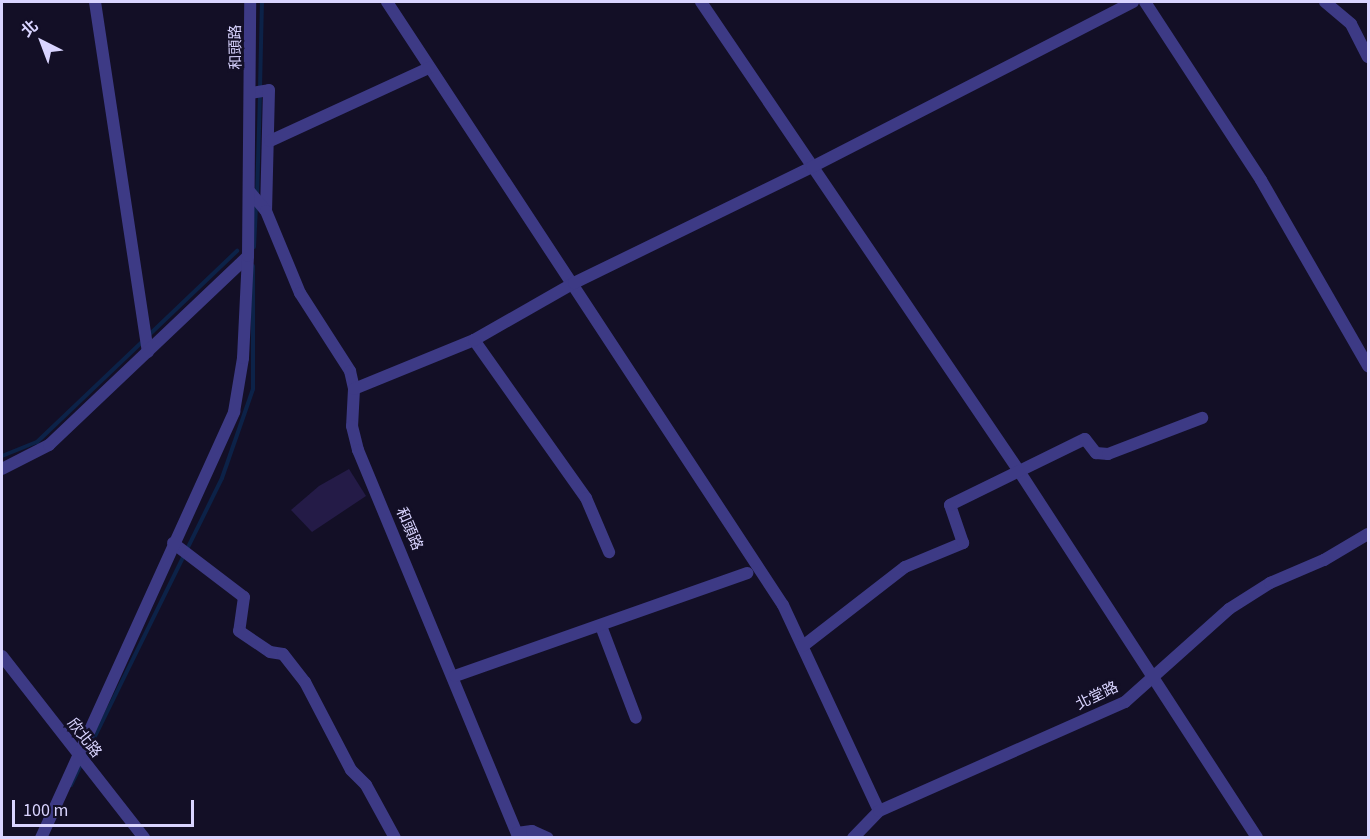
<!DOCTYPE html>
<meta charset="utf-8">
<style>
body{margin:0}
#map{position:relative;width:1370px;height:839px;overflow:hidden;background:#130f26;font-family:"Source Sans 3","Noto Sans TC",sans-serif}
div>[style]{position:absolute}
.stream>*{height:4px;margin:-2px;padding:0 2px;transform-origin:2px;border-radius:2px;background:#0c2248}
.building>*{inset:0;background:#241b47}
.minor>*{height:12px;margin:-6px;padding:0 6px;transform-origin:6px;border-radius:6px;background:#3d3a85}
span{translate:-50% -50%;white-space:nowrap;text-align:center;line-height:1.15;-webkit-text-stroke:5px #130f26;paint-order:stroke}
.street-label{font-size:15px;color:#d9d4ff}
.frame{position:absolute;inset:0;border:3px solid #d9d4ff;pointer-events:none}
.north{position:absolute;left:12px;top:12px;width:60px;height:60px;-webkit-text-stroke:4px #130f26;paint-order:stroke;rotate:318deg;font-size:16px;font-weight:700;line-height:24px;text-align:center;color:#d9d4ff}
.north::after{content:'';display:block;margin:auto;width:21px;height:27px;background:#d9d4ff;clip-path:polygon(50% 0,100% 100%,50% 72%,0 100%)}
.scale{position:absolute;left:12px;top:800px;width:182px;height:27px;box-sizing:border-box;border:3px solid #d9d4ff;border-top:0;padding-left:8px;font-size:18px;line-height:21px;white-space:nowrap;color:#d9d4ff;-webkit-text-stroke:4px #130f26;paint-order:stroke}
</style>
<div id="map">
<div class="stream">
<div style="left:260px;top:88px;width:86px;rotate:-88.7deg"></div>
<div style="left:257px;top:196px;width:101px;rotate:-88.3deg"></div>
<div style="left:254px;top:247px;width:41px;rotate:-87.2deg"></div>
<div style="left:149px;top:335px;width:122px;rotate:-43.7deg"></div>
<div style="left:2px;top:456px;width:38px;rotate:-22deg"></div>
<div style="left:37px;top:442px;width:146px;rotate:-43.6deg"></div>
<div style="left:71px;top:785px;width:342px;rotate:-63.8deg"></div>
<div style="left:222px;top:478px;width:94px;rotate:-70.8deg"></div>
<div style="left:253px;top:389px;width:123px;rotate:-90deg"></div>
</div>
<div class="building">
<div style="clip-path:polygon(349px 469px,366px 496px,312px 532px,291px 510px,319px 486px)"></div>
</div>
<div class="minor">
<div style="left:95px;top:2px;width:354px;rotate:81.4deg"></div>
<div style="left:387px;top:2px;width:721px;rotate:56.71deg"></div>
<div style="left:783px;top:605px;width:227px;rotate:65deg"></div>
<div style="left:701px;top:2px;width:567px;rotate:55.86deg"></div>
<div style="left:1019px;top:471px;width:437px;rotate:57deg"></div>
<div style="left:1145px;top:2px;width:212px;rotate:56.9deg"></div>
<div style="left:1261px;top:180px;width:215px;rotate:60.1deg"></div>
<div style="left:1325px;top:2px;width:34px;rotate:40deg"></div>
<div style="left:1351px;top:24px;width:37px;rotate:63deg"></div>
<div style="left:251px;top:93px;width:18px;rotate:-9deg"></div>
<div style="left:269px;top:90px;width:121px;rotate:91.4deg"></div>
<div style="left:270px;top:141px;width:175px;rotate:-24.7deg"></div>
<div style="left:250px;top:192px;width:25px;rotate:50deg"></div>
<div style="left:266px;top:211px;width:89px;rotate:67.5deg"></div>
<div style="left:300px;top:293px;width:93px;rotate:57.3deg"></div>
<div style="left:350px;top:371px;width:18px;rotate:77deg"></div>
<div style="left:354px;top:389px;width:37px;rotate:93deg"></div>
<div style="left:352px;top:426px;width:25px;rotate:76deg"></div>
<div style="left:358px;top:450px;width:415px;rotate:67.5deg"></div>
<div style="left:517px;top:833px;width:15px;rotate:-8deg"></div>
<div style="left:532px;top:831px;width:17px;rotate:24deg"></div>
<div style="left:474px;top:340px;width:194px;rotate:54.7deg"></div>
<div style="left:586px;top:498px;width:59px;rotate:66.9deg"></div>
<div style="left:354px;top:389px;width:130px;rotate:-22.2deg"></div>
<div style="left:474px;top:340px;width:115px;rotate:-29.7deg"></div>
<div style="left:574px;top:283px;width:265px;rotate:-26deg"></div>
<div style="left:812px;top:167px;width:361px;rotate:-27.2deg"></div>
<div style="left:2px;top:469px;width:53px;rotate:-27.1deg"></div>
<div style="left:49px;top:445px;width:274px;rotate:-43.5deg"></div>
<div style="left:173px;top:543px;width:89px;rotate:37.3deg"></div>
<div style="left:244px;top:597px;width:34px;rotate:98deg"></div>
<div style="left:239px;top:631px;width:37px;rotate:34deg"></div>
<div style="left:270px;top:652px;width:13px;rotate:9deg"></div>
<div style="left:283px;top:654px;width:36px;rotate:52deg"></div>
<div style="left:305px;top:682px;width:99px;rotate:62.4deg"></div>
<div style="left:351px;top:770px;width:21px;rotate:45deg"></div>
<div style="left:366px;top:785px;width:60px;rotate:61.3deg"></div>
<div style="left:601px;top:626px;width:98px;rotate:69.2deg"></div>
<div style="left:803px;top:646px;width:129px;rotate:-37.8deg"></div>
<div style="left:905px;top:567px;width:63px;rotate:-22.5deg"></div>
<div style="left:963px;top:543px;width:40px;rotate:-108.9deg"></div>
<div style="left:950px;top:505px;width:150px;rotate:-26.1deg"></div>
<div style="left:1085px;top:439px;width:18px;rotate:52deg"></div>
<div style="left:1096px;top:453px;width:12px;rotate:5deg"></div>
<div style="left:1108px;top:454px;width:101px;rotate:-21deg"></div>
<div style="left:2px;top:656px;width:231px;rotate:52deg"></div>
<div style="left:455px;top:676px;width:310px;rotate:-19.4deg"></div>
<div style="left:41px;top:838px;width:468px;rotate:-65.6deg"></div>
<div style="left:234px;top:412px;width:55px;rotate:-80.5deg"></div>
<div style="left:243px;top:358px;width:102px;rotate:-87.2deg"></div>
<div style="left:248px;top:256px;width:254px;rotate:-89.5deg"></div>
<div style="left:853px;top:838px;width:37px;rotate:-46deg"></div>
<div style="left:879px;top:811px;width:269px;rotate:-23.9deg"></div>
<div style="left:1125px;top:702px;width:140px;rotate:-41.8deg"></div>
<div style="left:1229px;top:609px;width:49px;rotate:-32.4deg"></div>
<div style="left:1270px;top:583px;width:59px;rotate:-23.1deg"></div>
<div style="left:1324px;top:560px;width:51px;rotate:-30.6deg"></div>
</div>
<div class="street-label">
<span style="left:236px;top:47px;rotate:-91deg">和頭路</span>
<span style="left:409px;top:529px;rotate:67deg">和頭路</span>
<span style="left:1097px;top:696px;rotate:-26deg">北堂路</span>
<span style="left:84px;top:738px;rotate:52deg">欣北路</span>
</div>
<div class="frame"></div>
<div class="north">北</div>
<div class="scale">100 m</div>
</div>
